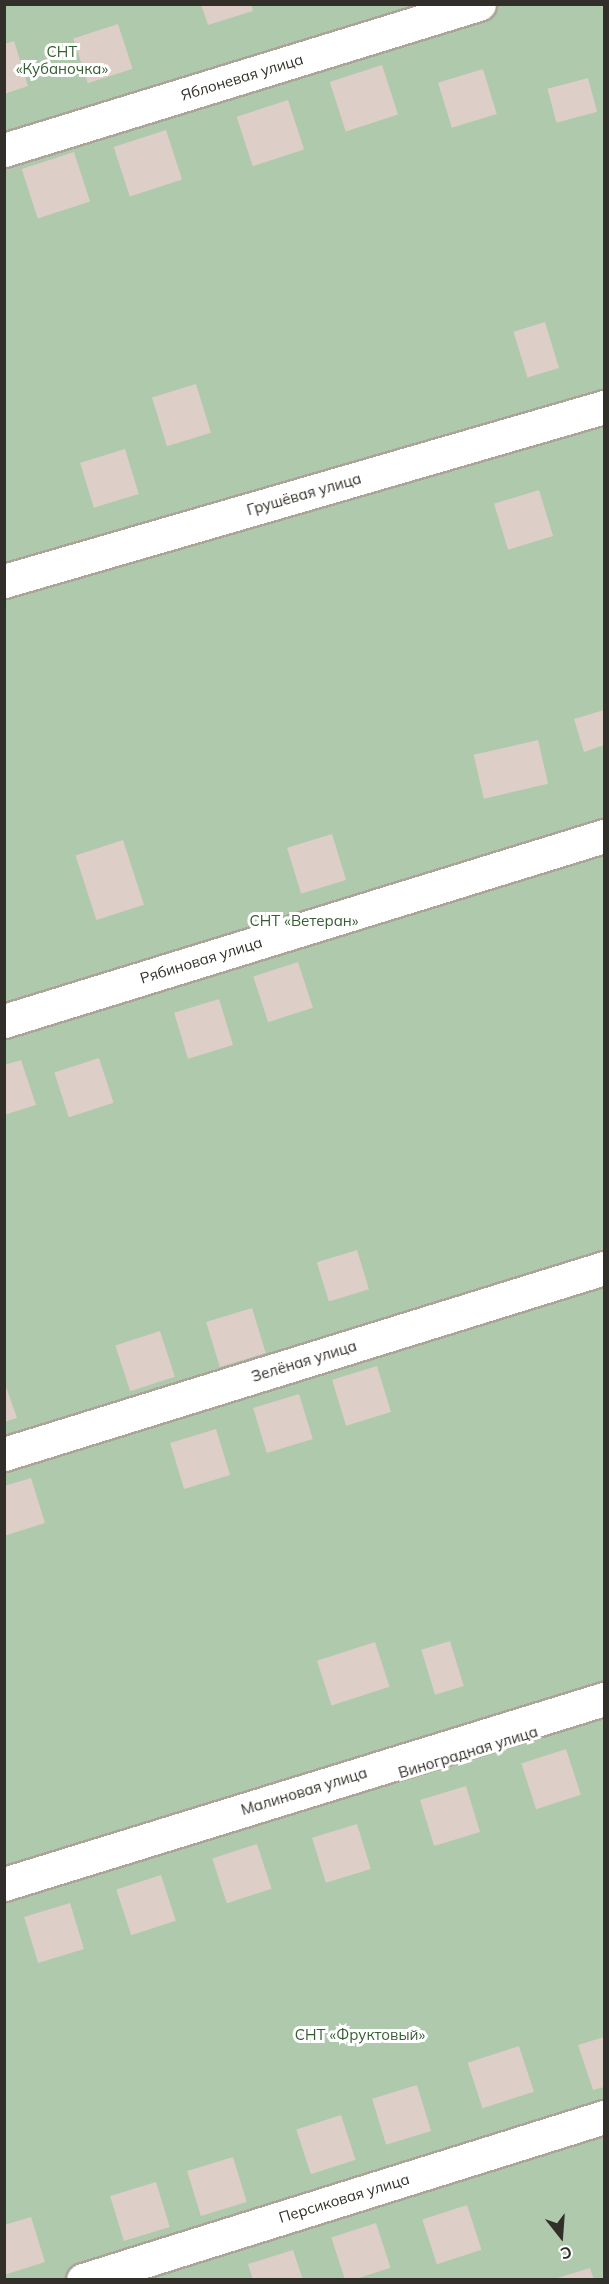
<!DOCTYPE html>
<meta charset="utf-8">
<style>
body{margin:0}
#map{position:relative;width:609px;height:2284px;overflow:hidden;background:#f8f0e3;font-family:Mulish,sans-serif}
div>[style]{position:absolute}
.green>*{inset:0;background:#afc9ac}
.building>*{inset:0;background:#ddcec7;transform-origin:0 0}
.roads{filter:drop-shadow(2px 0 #aca498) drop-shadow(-2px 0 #aca498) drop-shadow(0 2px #aca498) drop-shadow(0 -2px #aca498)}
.street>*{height:33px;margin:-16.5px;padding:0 16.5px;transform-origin:16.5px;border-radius:16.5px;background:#fff}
span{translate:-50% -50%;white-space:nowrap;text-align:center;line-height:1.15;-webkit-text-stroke:6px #fff;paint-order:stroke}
.park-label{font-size:15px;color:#375d33}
.street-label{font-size:15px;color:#322e29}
.frame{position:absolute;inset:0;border:6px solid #322e29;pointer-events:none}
.north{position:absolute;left:531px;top:2206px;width:60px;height:60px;-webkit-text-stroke:4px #fff;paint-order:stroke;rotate:163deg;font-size:16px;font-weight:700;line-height:24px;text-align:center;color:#322e29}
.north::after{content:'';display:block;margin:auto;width:21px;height:27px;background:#322e29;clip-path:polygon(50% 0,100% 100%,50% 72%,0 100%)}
</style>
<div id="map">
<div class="green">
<div style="clip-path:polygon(5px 5px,434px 5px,5px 134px)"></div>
<div style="clip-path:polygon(449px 5px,604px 5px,604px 1701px,5px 1886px,5px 141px)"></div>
<div style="clip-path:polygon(604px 1703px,604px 2279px,5px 2279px,4px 1889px)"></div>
</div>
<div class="building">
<div style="clip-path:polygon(201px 4px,251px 4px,253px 11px,208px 25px)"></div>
<div style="left:118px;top:24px;width:47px;height:47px;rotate:72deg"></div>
<div style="clip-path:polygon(14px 41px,28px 86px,4px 94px,4px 44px)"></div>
<div style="left:382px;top:65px;width:52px;height:55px;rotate:72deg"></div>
<div style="left:483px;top:69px;width:47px;height:47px;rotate:73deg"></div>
<div style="left:588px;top:78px;width:35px;height:42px;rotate:75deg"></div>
<div style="left:288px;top:100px;width:52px;height:54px;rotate:72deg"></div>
<div style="left:166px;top:130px;width:52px;height:55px;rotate:72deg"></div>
<div style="left:74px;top:152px;width:52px;height:55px;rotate:72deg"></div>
<div style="left:545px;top:322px;width:48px;height:33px;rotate:73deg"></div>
<div style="left:196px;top:384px;width:51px;height:46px;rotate:73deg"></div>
<div style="left:125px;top:449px;width:47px;height:47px;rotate:73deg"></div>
<div style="left:539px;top:490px;width:48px;height:47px;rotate:73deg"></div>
<div style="clip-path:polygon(604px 710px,604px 745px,584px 752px,574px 719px)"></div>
<div style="left:538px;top:740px;width:45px;height:66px;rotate:77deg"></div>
<div style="left:332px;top:834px;width:48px;height:47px;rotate:73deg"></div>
<div style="left:123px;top:840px;width:68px;height:50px;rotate:72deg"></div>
<div style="left:298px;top:962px;width:48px;height:47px;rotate:72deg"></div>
<div style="left:219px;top:999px;width:48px;height:47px;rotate:73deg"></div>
<div style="left:99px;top:1058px;width:47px;height:47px;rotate:72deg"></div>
<div style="clip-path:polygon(21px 1060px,36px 1105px,4px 1115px,4px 1065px)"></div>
<div style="left:357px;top:1250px;width:41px;height:42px;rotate:73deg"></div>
<div style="left:252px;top:1308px;width:47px;height:48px;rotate:73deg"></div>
<div style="left:160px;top:1331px;width:48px;height:47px;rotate:72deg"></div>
<div style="left:377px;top:1366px;width:48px;height:47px;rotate:73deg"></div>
<div style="clip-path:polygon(4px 1381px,17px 1418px,4px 1422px)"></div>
<div style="left:299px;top:1394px;width:47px;height:48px;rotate:73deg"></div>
<div style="left:216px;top:1429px;width:48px;height:48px;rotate:73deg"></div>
<div style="clip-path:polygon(31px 1478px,45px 1523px,4px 1536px,4px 1486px)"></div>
<div style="left:450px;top:1641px;width:47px;height:30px;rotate:73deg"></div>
<div style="left:375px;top:1642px;width:47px;height:61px;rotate:72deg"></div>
<div style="left:566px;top:1749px;width:48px;height:47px;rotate:72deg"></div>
<div style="left:466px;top:1786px;width:48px;height:48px;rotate:73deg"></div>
<div style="left:357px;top:1824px;width:47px;height:47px;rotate:73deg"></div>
<div style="left:257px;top:1844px;width:47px;height:47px;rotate:72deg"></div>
<div style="left:161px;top:1875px;width:48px;height:47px;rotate:72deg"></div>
<div style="left:70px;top:1903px;width:48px;height:48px;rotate:73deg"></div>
<div style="clip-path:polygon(604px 2037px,604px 2087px,593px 2090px,578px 2045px)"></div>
<div style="left:519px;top:2046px;width:48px;height:54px;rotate:72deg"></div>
<div style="left:417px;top:2085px;width:48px;height:47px;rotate:73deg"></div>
<div style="left:341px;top:2115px;width:47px;height:47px;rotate:72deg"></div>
<div style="left:233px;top:2157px;width:47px;height:48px;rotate:73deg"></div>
<div style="left:156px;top:2182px;width:47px;height:48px;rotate:73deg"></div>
<div style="left:467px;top:2205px;width:47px;height:47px;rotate:72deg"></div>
<div style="clip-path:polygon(31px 2217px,45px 2262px,4px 2275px,4px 2225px)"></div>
<div style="left:376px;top:2223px;width:47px;height:47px;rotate:72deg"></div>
<div style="clip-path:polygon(293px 2250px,303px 2280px,253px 2280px,248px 2264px)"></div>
<div style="clip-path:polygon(590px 2268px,594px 2280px,554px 2280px,554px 2279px)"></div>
</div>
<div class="roads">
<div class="street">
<div style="left:4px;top:150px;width:497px;rotate:-17.1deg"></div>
<div style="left:4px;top:581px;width:625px;rotate:-16.17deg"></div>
<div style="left:4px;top:1021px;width:628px;rotate:-17.14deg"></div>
<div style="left:4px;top:1454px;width:628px;rotate:-17.22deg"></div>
<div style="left:4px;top:1884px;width:628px;rotate:-17.14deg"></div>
<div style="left:83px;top:2280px;width:546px;rotate:-17.37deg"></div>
</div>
</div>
<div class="park-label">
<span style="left:62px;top:60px">СНТ<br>«Кубаночка»</span>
<span style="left:304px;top:921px">СНТ «Ветеран»</span>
<span style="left:360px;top:2035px">СНТ «Фруктовый»</span>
</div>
<div class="street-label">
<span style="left:242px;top:77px;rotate:-17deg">Яблоневая улица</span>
<span style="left:304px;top:494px;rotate:-16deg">Грушёвая улица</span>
<span style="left:201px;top:960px;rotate:-17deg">Рябиновая улица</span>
<span style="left:304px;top:1361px;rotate:-17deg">Зелёная улица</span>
<span style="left:468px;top:1752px;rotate:-17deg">Виноградная улица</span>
<span style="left:304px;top:1791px;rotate:-17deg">Малиновая улица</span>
<span style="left:344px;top:2198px;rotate:-17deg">Персиковая улица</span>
</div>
<div class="frame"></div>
<div class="north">С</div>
</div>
